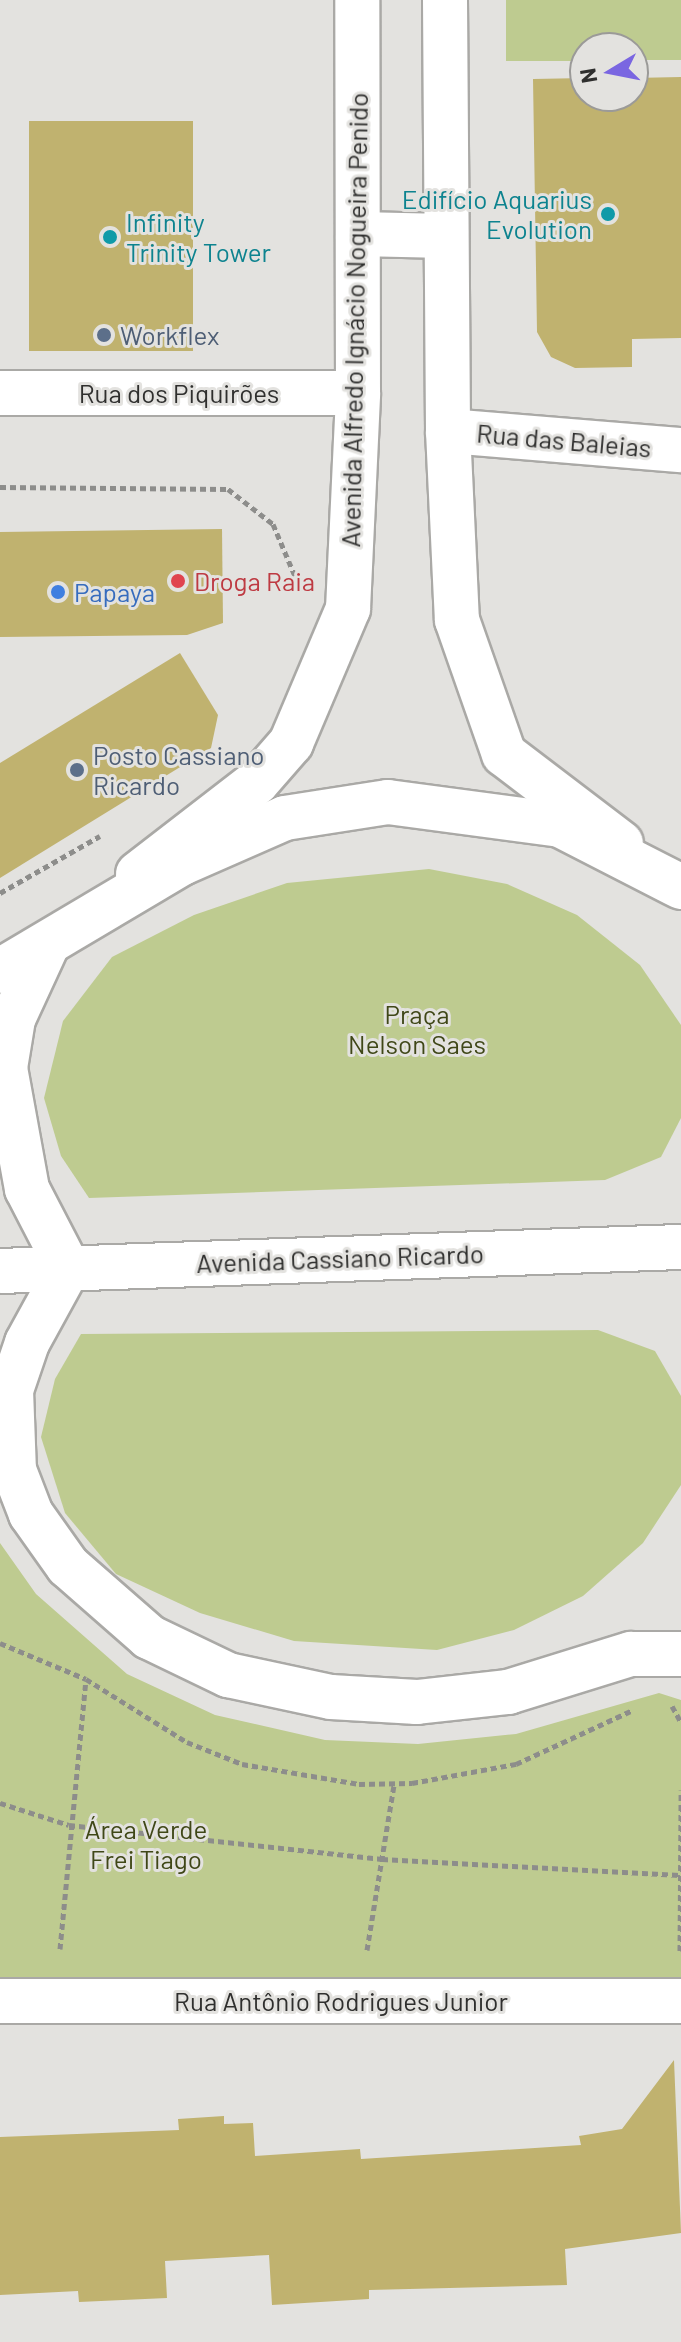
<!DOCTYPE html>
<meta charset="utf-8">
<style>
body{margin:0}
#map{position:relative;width:681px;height:2342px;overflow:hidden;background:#e3e2df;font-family:Barlow,sans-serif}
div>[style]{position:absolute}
.green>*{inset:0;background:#becb90}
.building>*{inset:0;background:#c0b26f;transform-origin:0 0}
.path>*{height:5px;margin-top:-2.5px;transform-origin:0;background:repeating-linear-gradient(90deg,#8d8d8b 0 6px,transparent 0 10px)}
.roads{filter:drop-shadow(2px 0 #aaa9a6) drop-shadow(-2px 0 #aaa9a6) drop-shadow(0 2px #aaa9a6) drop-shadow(0 -2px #aaa9a6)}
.street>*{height:44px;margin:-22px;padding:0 22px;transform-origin:22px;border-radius:22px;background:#fff}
.secondary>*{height:44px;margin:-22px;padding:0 22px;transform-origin:22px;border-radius:22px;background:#fff}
.primary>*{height:44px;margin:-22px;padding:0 22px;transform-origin:22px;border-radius:22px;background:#fff}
.dots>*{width:22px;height:22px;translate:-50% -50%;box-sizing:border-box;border:4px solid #e3e2df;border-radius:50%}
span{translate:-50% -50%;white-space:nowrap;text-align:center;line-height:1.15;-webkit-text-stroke:6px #e3e2df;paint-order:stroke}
.culture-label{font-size:26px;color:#0d838f}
.right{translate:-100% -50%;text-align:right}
.left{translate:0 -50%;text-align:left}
.street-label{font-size:26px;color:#2f2f2e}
.service-label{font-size:26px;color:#4e5e75}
.health-label{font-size:26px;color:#be3a42}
.shop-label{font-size:26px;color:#366cbe}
.park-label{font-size:26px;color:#3f4717}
.north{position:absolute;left:569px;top:32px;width:80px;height:80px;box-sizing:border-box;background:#e3e2df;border:2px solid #9b9a98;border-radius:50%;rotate:260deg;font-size:22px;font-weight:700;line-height:32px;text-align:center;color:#2f2f2e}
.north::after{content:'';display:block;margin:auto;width:28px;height:36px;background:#7a66e1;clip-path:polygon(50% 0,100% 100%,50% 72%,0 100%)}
</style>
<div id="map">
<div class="green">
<div style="clip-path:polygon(506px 0,681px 0,681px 60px,633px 60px,633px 48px,585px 48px,585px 61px,506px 61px)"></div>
<div style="clip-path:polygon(429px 869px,507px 884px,577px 915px,640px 965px,681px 1025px,681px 1118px,661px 1157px,605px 1180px,89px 1198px,61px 1156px,44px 1098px,63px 1021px,112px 957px,194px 915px,287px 883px)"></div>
<div style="clip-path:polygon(598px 1330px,655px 1351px,681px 1396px,681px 1485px,643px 1543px,583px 1596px,514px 1630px,437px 1650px,294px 1641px,200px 1613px,116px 1574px,65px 1513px,41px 1437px,55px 1379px,81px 1334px)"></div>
<div style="clip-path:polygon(0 1543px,36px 1594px,127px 1674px,215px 1715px,325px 1740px,418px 1744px,516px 1734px,659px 1693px,681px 1700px,681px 1991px,0 1989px)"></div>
</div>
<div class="building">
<div style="clip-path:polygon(681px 77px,681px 338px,632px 339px,632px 367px,575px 368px,551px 357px,537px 332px,533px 79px,585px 78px,585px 96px,633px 96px,633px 78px)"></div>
<div style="left:29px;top:121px;width:164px;height:230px"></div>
<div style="clip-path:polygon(222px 529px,223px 623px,187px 635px,0 637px,0 532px)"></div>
<div style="clip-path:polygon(180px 653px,218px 715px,211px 748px,0 878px,0 763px)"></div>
<div style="clip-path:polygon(674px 2060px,681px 2233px,565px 2249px,567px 2285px,369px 2290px,369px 2299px,272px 2305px,269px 2255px,165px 2261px,167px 2298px,79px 2302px,78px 2291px,0 2295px,0 2137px,179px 2130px,178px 2119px,224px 2116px,224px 2124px,253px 2123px,255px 2156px,360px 2149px,361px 2159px,581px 2145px,579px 2136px,622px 2129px)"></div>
</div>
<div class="path">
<div style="left:0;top:487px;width:228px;rotate:0.5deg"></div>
<div style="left:228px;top:489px;width:57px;rotate:37.9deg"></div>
<div style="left:273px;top:524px;width:56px;rotate:67.1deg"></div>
<div style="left:0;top:893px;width:115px;rotate:-29.7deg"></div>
<div style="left:0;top:1643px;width:93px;rotate:22.7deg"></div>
<div style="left:86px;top:1679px;width:119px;rotate:32deg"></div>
<div style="left:187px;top:1742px;width:59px;rotate:21.8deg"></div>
<div style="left:242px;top:1764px;width:119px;rotate:9.7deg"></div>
<div style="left:359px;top:1784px;width:53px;rotate:-1.1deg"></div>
<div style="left:412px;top:1783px;width:106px;rotate:-10.4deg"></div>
<div style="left:516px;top:1764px;width:129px;rotate:-24.8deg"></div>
<div style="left:672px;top:1706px;width:18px;rotate:61deg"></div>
<div style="left:0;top:1803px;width:72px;rotate:17.7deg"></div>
<div style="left:69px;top:1825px;width:315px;rotate:6.2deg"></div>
<div style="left:382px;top:1859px;width:298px;rotate:3.1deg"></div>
<div style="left:60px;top:1949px;width:270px;rotate:-84.5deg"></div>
<div style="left:367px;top:1950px;width:167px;rotate:-80.7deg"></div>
<div style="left:680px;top:1951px;width:161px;rotate:-89.6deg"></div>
</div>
<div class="roads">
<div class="street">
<div style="left:0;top:393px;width:358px"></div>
<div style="left:448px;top:431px;width:234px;rotate:4.7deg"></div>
<div style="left:68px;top:1268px;width:85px;rotate:118.7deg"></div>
<div style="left:27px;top:1343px;width:50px;rotate:108.8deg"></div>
<div style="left:11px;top:1390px;width:80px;rotate:87.9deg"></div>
<div style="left:14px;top:1470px;width:47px;rotate:68.9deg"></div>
<div style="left:31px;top:1514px;width:64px;rotate:54.6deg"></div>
<div style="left:68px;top:1566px;width:108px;rotate:41.2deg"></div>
<div style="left:149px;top:1637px;width:88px;rotate:25.7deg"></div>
<div style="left:228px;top:1675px;width:105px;rotate:12.1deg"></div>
<div style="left:331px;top:1697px;width:86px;rotate:3.3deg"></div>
<div style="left:417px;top:1702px;width:92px;rotate:-6.3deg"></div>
<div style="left:508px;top:1692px;width:129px;rotate:-17.2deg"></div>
<div style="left:631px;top:1654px;width:50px"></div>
<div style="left:0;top:2001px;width:681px"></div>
</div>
<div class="secondary">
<div style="left:445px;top:0;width:431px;rotate:89.6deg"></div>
<div style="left:448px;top:431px;width:189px;rotate:87.3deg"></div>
<div style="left:457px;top:620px;width:142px;rotate:70.7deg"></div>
<div style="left:504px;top:754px;width:147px;rotate:37.3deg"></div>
<div style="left:358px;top:234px;width:88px;rotate:1.3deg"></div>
<div style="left:138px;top:874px;width:150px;rotate:-37.7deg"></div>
<div style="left:257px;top:782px;width:52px;rotate:-48.9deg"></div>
<div style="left:291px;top:743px;width:146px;rotate:-67deg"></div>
<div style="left:348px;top:609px;width:216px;rotate:-87.3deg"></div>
<div style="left:358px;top:393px;width:393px;rotate:-90.1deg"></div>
</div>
<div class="primary">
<div style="left:47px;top:945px;width:81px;rotate:114.7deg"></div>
<div style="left:13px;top:1019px;width:50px;rotate:99.3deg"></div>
<div style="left:5px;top:1068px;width:123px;rotate:79.7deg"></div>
<div style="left:27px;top:1189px;width:89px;rotate:62.6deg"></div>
<div style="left:0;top:971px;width:212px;rotate:-30.7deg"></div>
<div style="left:182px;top:863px;width:112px;rotate:-23.6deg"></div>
<div style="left:285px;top:818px;width:104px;rotate:-8.8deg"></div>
<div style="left:388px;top:802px;width:174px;rotate:7.6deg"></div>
<div style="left:560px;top:825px;width:136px;rotate:27.1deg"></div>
<div style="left:0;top:1271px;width:681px;rotate:-2.02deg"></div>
</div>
</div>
<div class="dots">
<div style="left:608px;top:214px;background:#0f9aa8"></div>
<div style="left:110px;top:237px;background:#0f9aa8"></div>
<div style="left:104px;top:335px;background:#5c6f8a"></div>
<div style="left:178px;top:581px;background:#e0444e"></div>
<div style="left:58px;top:592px;background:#3f7fe0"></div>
<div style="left:77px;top:770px;background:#5c6f8a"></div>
</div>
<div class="culture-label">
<span class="right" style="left:592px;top:214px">Edifício Aquarius<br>Evolution</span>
<span class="left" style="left:126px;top:237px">Infinity<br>Trinity Tower</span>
</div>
<div class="street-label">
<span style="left:354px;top:320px;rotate:-89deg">Avenida Alfredo Ignácio Nogueira Penido</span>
<span style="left:179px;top:393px">Rua dos Piquirões</span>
<span style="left:564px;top:440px;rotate:5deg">Rua das Baleias</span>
<span style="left:340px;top:1258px;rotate:-2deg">Avenida Cassiano Ricardo</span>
<span style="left:341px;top:2001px">Rua Antônio Rodrigues Junior</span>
</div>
<div class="service-label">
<span class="left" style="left:120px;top:335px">Workflex</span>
<span class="left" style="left:93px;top:770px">Posto Cassiano<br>Ricardo</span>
</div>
<div class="health-label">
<span class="left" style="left:194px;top:581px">Droga Raia</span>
</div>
<div class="shop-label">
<span class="left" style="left:74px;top:592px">Papaya</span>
</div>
<div class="park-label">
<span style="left:417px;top:1029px">Praça<br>Nelson Saes</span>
<span style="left:146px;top:1844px">Área Verde<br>Frei Tiago</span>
</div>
<div class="north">N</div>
</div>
